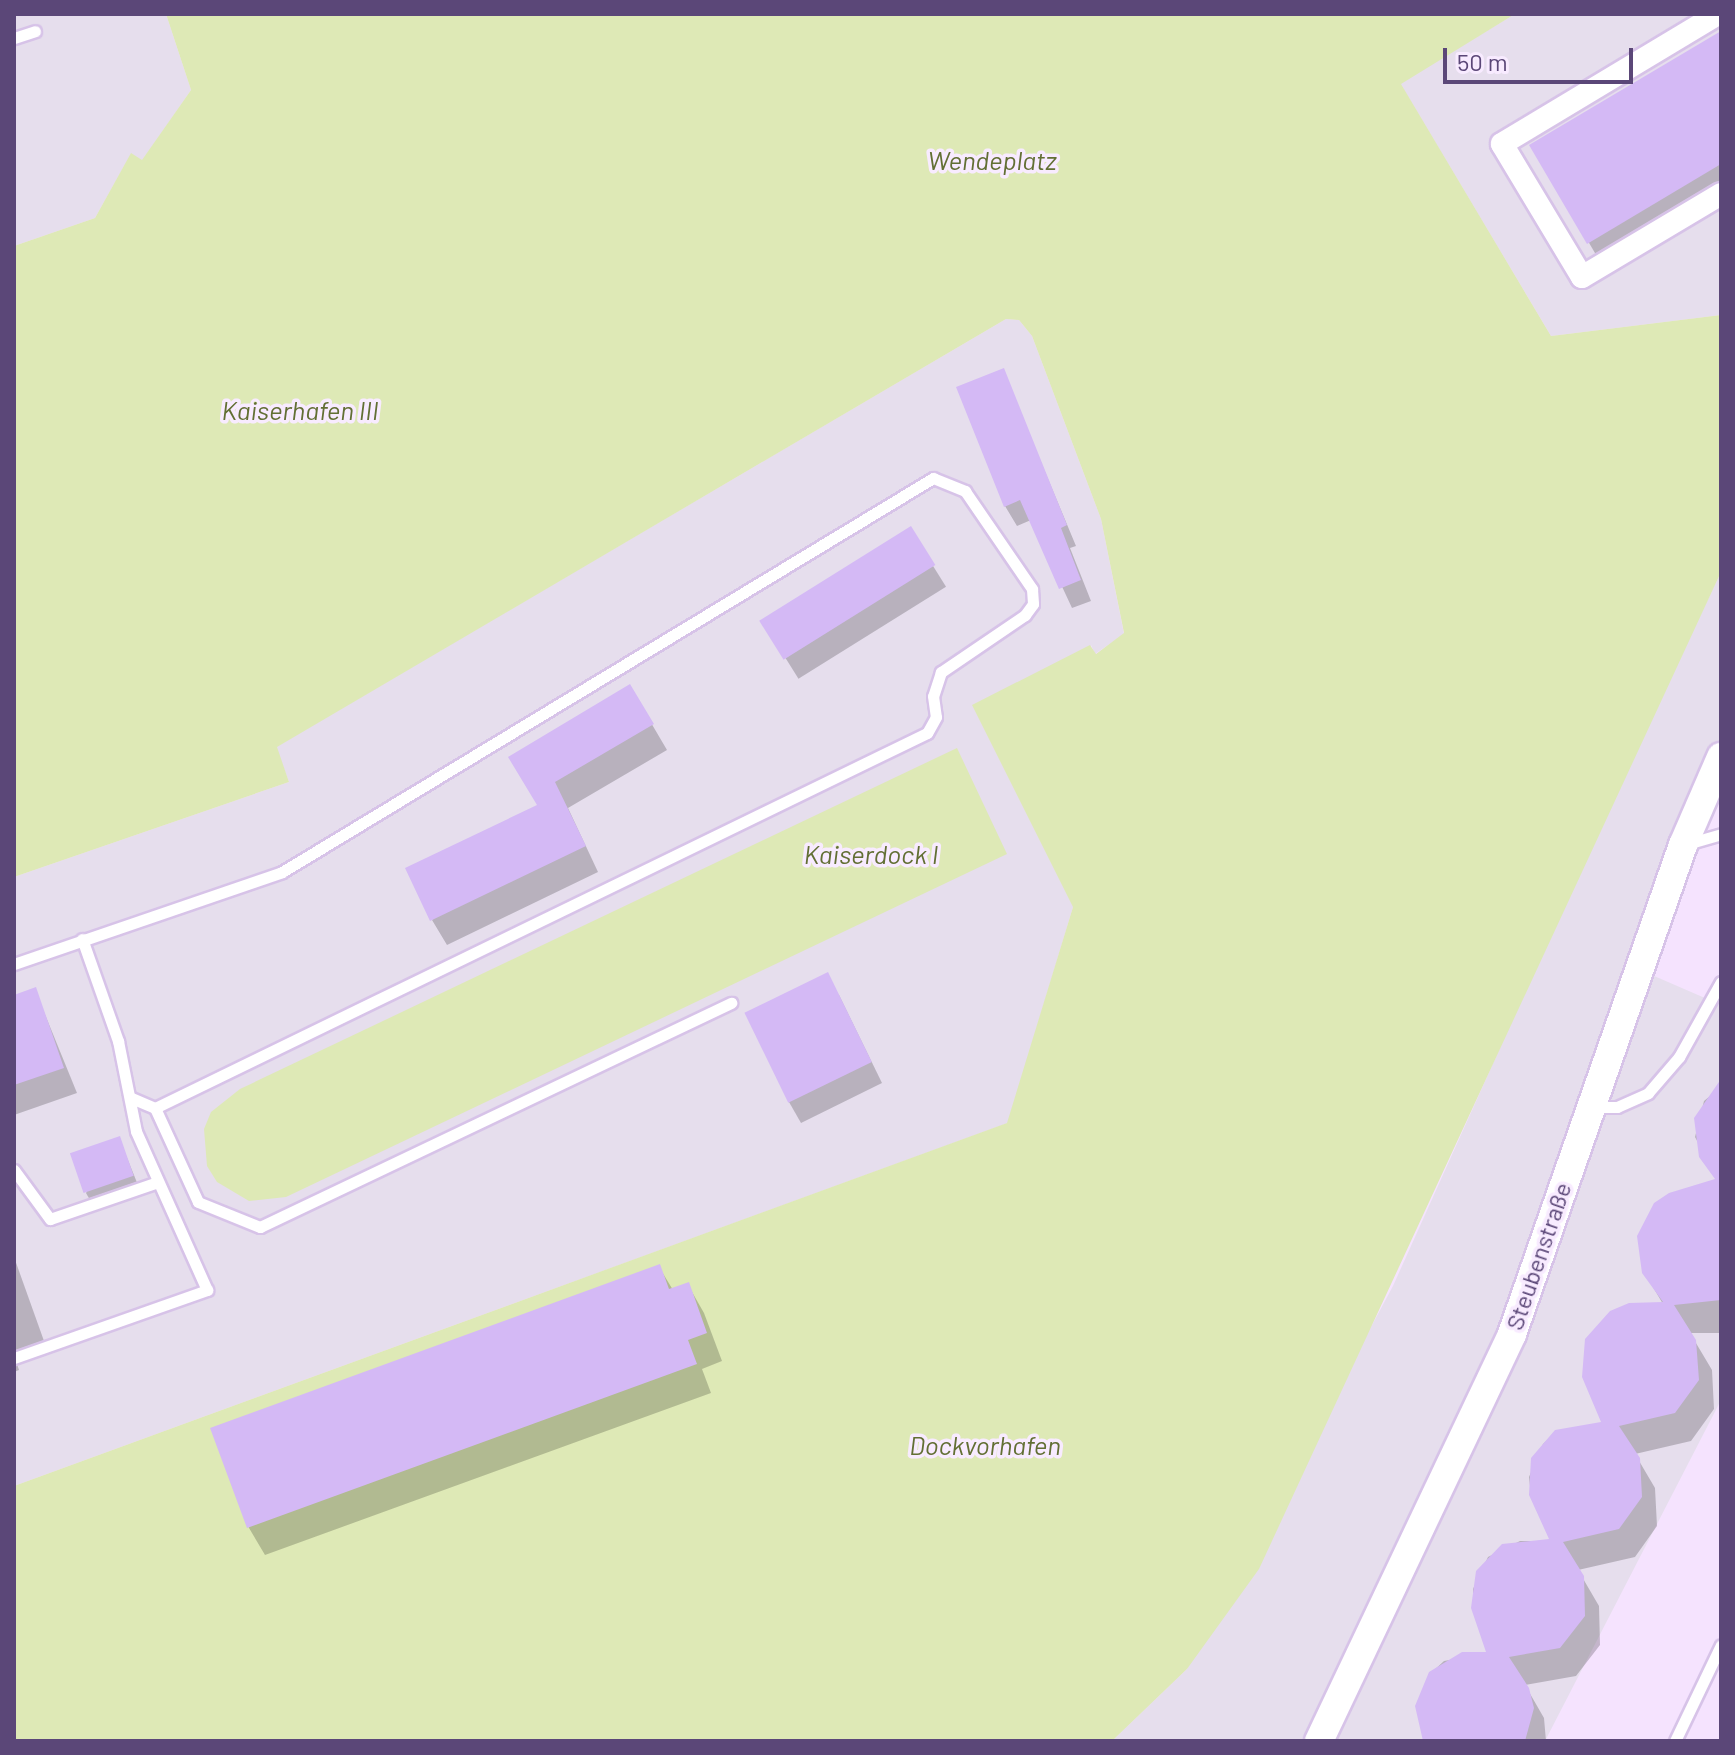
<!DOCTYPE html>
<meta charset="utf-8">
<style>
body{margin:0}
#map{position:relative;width:1735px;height:1755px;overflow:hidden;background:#f5e3fe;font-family:Barlow,sans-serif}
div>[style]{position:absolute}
.industrial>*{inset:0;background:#e6deed}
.water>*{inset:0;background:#dee9b6}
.shadow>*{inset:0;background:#0003;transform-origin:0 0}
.building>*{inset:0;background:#d4b9f5;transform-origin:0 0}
.roads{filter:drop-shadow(2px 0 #d7c3e8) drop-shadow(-2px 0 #d7c3e8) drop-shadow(0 2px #d7c3e8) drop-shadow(0 -2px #d7c3e8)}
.service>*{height:11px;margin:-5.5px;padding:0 5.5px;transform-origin:5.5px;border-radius:5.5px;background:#fff}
.minor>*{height:22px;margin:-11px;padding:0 11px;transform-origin:11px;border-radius:11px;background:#fff}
.tertiary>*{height:28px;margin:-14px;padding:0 14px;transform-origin:14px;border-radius:14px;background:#fff}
span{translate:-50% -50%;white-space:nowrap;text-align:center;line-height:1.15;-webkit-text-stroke:7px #f8ebff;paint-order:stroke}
.street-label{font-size:24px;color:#5b4778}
.water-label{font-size:26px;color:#626f34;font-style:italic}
.frame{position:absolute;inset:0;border:16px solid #5b4778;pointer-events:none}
.scale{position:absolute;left:1443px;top:48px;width:190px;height:36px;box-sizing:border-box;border:4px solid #5b4778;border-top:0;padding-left:10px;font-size:24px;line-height:28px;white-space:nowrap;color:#5b4778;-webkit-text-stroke:6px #f8ebff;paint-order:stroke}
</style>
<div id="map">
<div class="industrial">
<div style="clip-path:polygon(14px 14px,166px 14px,191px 90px,142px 161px,131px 154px,95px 218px,14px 246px)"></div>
<div style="clip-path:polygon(1515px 14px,1721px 14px,1721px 315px,1551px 336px,1400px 83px)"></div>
<div style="clip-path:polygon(1006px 319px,1019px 320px,1032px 336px,1101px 519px,1124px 634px,1095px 654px,1091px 645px,1073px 907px,1008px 1123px,14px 1486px,14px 877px,289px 782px,276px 747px)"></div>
<div style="clip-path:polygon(1721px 572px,1721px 773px,1645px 972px,1721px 1005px,1721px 1400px,1545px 1741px,1112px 1741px,1187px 1669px,1393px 1286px,1593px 841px)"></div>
</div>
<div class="water">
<div style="clip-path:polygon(166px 14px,1515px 14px,1401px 84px,1551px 336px,1721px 315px,1721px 572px,1259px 1569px,1187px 1669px,1112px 1741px,14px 1741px,14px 1486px,1007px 1123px,1073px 907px,972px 705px,1090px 645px,1096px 654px,1124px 633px,1101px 519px,1032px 336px,1019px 320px,1006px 319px,277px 747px,289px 782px,14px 877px,14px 246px,95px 218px,131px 153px,142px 160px,191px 90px)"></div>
<div style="clip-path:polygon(957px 748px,1007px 854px,286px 1197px,249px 1201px,217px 1182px,207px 1166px,204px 1129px,211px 1112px,240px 1089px)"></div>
</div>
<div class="shadow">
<div style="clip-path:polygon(1721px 34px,1721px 201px,1605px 270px,1532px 146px)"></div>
<div style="clip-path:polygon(1003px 371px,1076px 546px,1070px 548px,1091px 601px,1072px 608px,1031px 520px,1017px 526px,1005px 506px)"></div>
<div style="left:910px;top:529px;width:68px;height:174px;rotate:58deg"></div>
<div style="clip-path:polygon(630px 687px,667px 750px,568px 808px,598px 872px,447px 945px,432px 920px,539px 806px,511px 758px)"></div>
<div style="clip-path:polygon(35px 990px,77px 1093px,14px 1115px,14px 997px)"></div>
<div style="clip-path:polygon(839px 995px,882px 1083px,801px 1123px,789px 1102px)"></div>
<div style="clip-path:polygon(1721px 1087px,1721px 1333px,1690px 1333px,1712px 1370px,1714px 1409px,1691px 1441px,1635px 1454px,1655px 1488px,1657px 1526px,1635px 1557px,1578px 1570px,1599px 1606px,1600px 1645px,1576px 1676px,1525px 1685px,1544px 1718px,1546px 1741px,1425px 1741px,1431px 1673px,1444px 1661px,1489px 1653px,1473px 1607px,1473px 1589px,1488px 1557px,1520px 1541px,1552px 1541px,1531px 1495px,1529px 1477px,1543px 1444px,1556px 1432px,1604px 1423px,1663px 1304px,1644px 1272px,1718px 1180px,1695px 1137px,1704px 1101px)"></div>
<div style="clip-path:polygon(119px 1138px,140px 1190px,94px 1207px,86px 1193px)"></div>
<div style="clip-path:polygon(14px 1257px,44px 1341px,14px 1351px)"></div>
<div style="clip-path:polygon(659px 1267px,673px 1290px,688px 1285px,704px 1313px,722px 1361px,702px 1369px,711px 1393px,265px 1555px,249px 1528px,213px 1430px)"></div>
<div style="clip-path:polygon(14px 1355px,19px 1370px,14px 1372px)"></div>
</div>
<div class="building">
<div style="clip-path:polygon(1721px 31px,1721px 164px,1587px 244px,1529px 145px)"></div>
<div style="clip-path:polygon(1004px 368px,1067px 525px,1061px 528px,1081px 580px,1059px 589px,1020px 500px,1004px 507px,956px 387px)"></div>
<div style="left:911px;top:526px;width:46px;height:179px;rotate:58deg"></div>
<div style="clip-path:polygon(630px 684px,654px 724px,555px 782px,586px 846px,430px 921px,405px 868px,537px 805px,508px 757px)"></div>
<div style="left:828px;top:972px;width:100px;height:93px;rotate:64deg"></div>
<div style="clip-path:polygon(36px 987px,64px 1068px,14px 1085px,14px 995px)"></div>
<div style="clip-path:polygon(1721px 1079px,1721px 1300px,1674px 1305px,1696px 1340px,1699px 1380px,1675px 1413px,1619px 1426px,1640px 1458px,1642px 1497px,1619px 1529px,1563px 1542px,1584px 1576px,1585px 1616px,1560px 1648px,1509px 1657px,1529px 1688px,1534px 1708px,1525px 1741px,1423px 1741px,1415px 1706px,1429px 1672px,1462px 1652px,1486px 1652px,1471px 1608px,1476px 1571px,1502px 1544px,1549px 1539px,1529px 1495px,1531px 1458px,1555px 1430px,1601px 1422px,1582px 1377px,1585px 1339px,1610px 1311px,1629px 1303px,1663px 1302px,1642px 1273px,1637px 1236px,1654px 1203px,1669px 1193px,1715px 1179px,1699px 1157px,1694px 1118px)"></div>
<div style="left:120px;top:1136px;width:42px;height:53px;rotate:71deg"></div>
<div style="clip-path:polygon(660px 1264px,669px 1289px,689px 1282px,707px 1333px,688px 1340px,697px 1364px,247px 1528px,210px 1428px)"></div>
</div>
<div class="roads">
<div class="service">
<div style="left:14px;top:38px;width:22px;rotate:-18deg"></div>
<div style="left:1687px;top:844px;width:35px;rotate:-16deg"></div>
<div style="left:14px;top:964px;width:283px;rotate:-18.9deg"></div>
<div style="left:282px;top:872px;width:761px;rotate:-31.18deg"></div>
<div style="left:933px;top:478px;width:35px;rotate:22deg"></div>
<div style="left:965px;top:491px;width:119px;rotate:55.6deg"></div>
<div style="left:1032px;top:589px;width:15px;rotate:86deg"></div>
<div style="left:1033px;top:604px;width:14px;rotate:126deg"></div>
<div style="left:1025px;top:615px;width:102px;rotate:145.8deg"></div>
<div style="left:941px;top:672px;width:25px;rotate:108deg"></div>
<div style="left:933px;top:696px;width:21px;rotate:82deg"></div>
<div style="left:936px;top:717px;width:18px;rotate:119deg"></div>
<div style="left:927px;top:733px;width:858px;rotate:154.09deg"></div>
<div style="left:155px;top:1108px;width:26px;rotate:-157deg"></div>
<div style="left:1593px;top:1107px;width:24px"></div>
<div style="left:1617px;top:1107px;width:34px;rotate:-24deg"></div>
<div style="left:1648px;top:1093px;width:48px;rotate:-49.3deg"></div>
<div style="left:1679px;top:1057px;width:86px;rotate:-60.8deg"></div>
<div style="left:155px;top:1108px;width:103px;rotate:65.4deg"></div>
<div style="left:198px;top:1202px;width:67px;rotate:22deg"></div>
<div style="left:260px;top:1227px;width:522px;rotate:-25.44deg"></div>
<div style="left:14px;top:1170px;width:61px;rotate:53.7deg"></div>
<div style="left:50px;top:1219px;width:114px;rotate:-18.9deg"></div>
<div style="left:14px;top:1358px;width:205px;rotate:-19.4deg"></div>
<div style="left:207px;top:1290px;width:174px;rotate:-114.1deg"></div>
<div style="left:136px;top:1131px;width:92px;rotate:-101.3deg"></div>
<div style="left:118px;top:1041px;width:108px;rotate:-109.4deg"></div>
<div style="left:1675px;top:1741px;width:106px;rotate:-64.4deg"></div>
</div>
<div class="minor">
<div style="left:1718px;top:14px;width:252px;rotate:149deg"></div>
<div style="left:1502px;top:144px;width:155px;rotate:59deg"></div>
<div style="left:1582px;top:277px;width:162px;rotate:-30.8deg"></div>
</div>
<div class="tertiary">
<div style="left:1319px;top:1741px;width:450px;rotate:-64.6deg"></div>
<div style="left:1512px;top:1334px;width:518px;rotate:-70.73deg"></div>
<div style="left:1683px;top:845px;width:96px;rotate:-66.6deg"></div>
</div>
</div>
<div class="street-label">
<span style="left:1538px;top:1256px;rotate:-71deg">Steubenstraße</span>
</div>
<div class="water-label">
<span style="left:992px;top:160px">Wendeplatz</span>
<span style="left:300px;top:410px">Kaiserhafen III</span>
<span style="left:871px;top:854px">Kaiserdock I</span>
<span style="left:985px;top:1445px">Dockvorhafen</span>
</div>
<div class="frame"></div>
<div class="scale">50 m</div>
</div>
